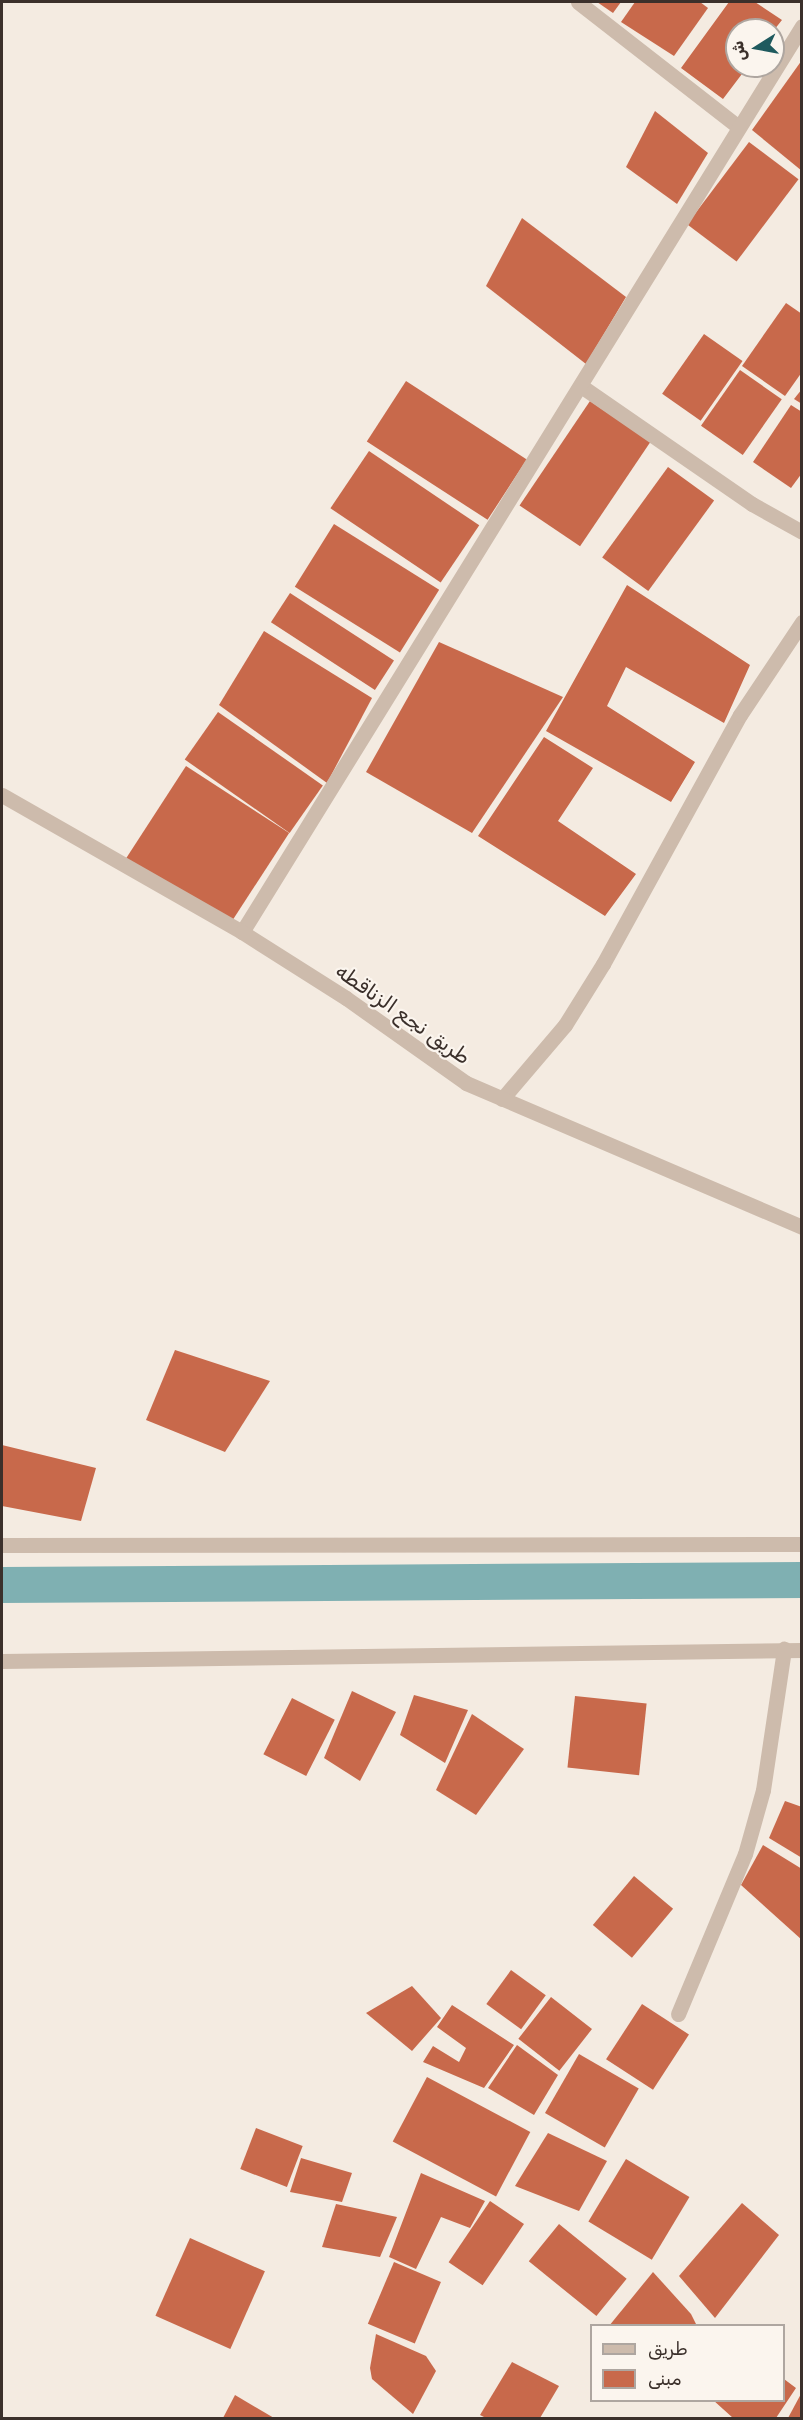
<!DOCTYPE html>
<meta charset="utf-8">
<style>
body{margin:0}
#map{position:relative;width:803px;height:2420px;overflow:hidden;background:#f4ebe1;font-family:Rubik,"Noto Sans Arabic",sans-serif}
div>[style]{position:absolute}
.canal>*{height:36px;margin:-18px;padding:0 18px;transform-origin:18px;border-radius:18px;background:#7fb0b2}
.building>*{inset:0;background:#c8694b;transform-origin:0 0}
.minor>*{height:15px;margin:-7.5px;padding:0 7.5px;transform-origin:7.5px;border-radius:7.5px;background:#cdbbac}
.tertiary>*{height:15px;margin:-7.5px;padding:0 7.5px;transform-origin:7.5px;border-radius:7.5px;background:#cdbbac}
span{translate:-50% -50%;white-space:nowrap;text-align:center;line-height:1.15;-webkit-text-stroke:4.5px #fbf5ee;paint-order:stroke}
.street-label{font-size:21px;color:#3b302b}
.frame{position:absolute;inset:0;border:3px solid #3b302b;pointer-events:none}
.legend{position:absolute;left:590px;top:2324px;width:195px;height:78px;box-sizing:border-box;background:#fbf5ee;border:2px solid #aea6a0;margin:0;padding:8px 10px;list-style:none;font-size:18px;color:#3b302b}
.legend li{display:flex;align-items:center;gap:12px;height:30px}
.legend b{width:30px;border:2px solid #aea6a0}
.north{position:absolute;left:725px;top:18px;width:60px;height:60px;box-sizing:border-box;background:#fbf5ee;border:2px solid #aea6a0;border-radius:50%;rotate:259deg;font-size:16px;font-weight:700;line-height:24px;text-align:center;color:#3b302b}
.north::after{content:'';display:block;margin:auto;width:21px;height:27px;background:#1f5a5e;clip-path:polygon(50% 0,100% 100%,50% 72%,0 100%)}
</style>
<div id="map">
<div class="canal">
<div style="left:2px;top:1585px;width:800px;rotate:-0.36deg"></div>
</div>
<div class="building">
<div style="clip-path:polygon(597px 2px,621px 2px,613px 13px)"></div>
<div style="clip-path:polygon(635px 2px,700px 2px,708px 8px,674px 56px,621px 22px)"></div>
<div style="clip-path:polygon(729px 2px,755px 2px,782px 20px,774px 30px,737px 30px,737px 66px,748px 66px,723px 99px,681px 68px)"></div>
<div style="clip-path:polygon(802px 60px,802px 171px,752px 130px)"></div>
<div style="clip-path:polygon(655px 111px,708px 153px,677px 204px,626px 167px)"></div>
<div style="left:749px;top:142px;width:62px;height:103px;rotate:37deg"></div>
<div style="clip-path:polygon(522px 218px,626px 297px,586px 364px,486px 286px)"></div>
<div style="clip-path:polygon(786px 303px,802px 314px,802px 372px,785px 396px,742px 366px)"></div>
<div style="left:704px;top:334px;width:47px;height:73px;rotate:35deg"></div>
<div style="left:740px;top:370px;width:51px;height:68px;rotate:35deg"></div>
<div style="left:406px;top:381px;width:144px;height:72px;rotate:33deg"></div>
<div style="clip-path:polygon(802px 389px,802px 404px,794px 399px)"></div>
<div style="left:590px;top:401px;width:73px;height:126px;rotate:34deg"></div>
<div style="clip-path:polygon(791px 405px,802px 412px,802px 473px,791px 488px,753px 462px)"></div>
<div style="left:369px;top:451px;width:133px;height:69px;rotate:34deg"></div>
<div style="left:668px;top:467px;width:57px;height:112px;rotate:36deg"></div>
<div style="left:334px;top:524px;width:124px;height:74px;rotate:32deg"></div>
<div style="clip-path:polygon(627px 585px,750px 665px,724px 723px,626px 667px,607px 706px,695px 762px,671px 802px,546px 731px)"></div>
<div style="left:290px;top:593px;width:124px;height:35px;rotate:33deg"></div>
<div style="clip-path:polygon(264px 631px,372px 698px,327px 783px,219px 705px)"></div>
<div style="clip-path:polygon(439px 642px,563px 697px,472px 833px,366px 772px)"></div>
<div style="left:218px;top:712px;width:128px;height:58px;rotate:35deg"></div>
<div style="clip-path:polygon(544px 737px,593px 768px,558px 821px,636px 874px,605px 916px,478px 836px)"></div>
<div style="left:186px;top:766px;width:123px;height:112px;rotate:33deg"></div>
<div style="clip-path:polygon(175px 1350px,270px 1381px,225px 1452px,146px 1420px)"></div>
<div style="clip-path:polygon(2px 1445px,96px 1468px,81px 1521px,2px 1506px)"></div>
<div style="clip-path:polygon(352px 1691px,396px 1712px,360px 1781px,324px 1758px)"></div>
<div style="clip-path:polygon(414px 1695px,468px 1710px,445px 1763px,400px 1735px)"></div>
<div style="left:575px;top:1696px;width:72px;height:72px;rotate:6deg"></div>
<div style="left:292px;top:1698px;width:48px;height:63px;rotate:27deg"></div>
<div style="clip-path:polygon(472px 1714px,524px 1749px,476px 1815px,436px 1790px)"></div>
<div style="clip-path:polygon(785px 1801px,802px 1807px,802px 1858px,769px 1838px)"></div>
<div style="clip-path:polygon(763px 1845px,802px 1869px,802px 1940px,741px 1885px)"></div>
<div style="left:634px;top:1876px;width:51px;height:64px;rotate:40deg"></div>
<div style="left:511px;top:1970px;width:43px;height:42px;rotate:36deg"></div>
<div style="clip-path:polygon(412px 1986px,441px 2018px,412px 2051px,366px 2013px)"></div>
<div style="left:551px;top:1997px;width:52px;height:53px;rotate:38deg"></div>
<div style="left:642px;top:2004px;width:56px;height:66px;rotate:33deg"></div>
<div style="clip-path:polygon(452px 2005px,514px 2045px,484px 2088px,423px 2062px,433px 2046px,459px 2062px,466px 2048px,437px 2027px)"></div>
<div style="clip-path:polygon(517px 2045px,558px 2075px,534px 2115px,488px 2088px)"></div>
<div style="left:579px;top:2054px;width:69px;height:68px;rotate:30deg"></div>
<div style="left:427px;top:2077px;width:117px;height:73px;rotate:28deg"></div>
<div style="left:256px;top:2128px;width:50px;height:44px;rotate:21deg"></div>
<div style="clip-path:polygon(548px 2133px,607px 2161px,579px 2211px,515px 2186px)"></div>
<div style="clip-path:polygon(301px 2158px,352px 2173px,342px 2202px,290px 2192px)"></div>
<div style="left:626px;top:2159px;width:74px;height:73px;rotate:31deg"></div>
<div style="clip-path:polygon(421px 2173px,485px 2201px,470px 2228px,441px 2217px,416px 2269px,389px 2257px)"></div>
<div style="left:490px;top:2201px;width:41px;height:74px;rotate:34deg"></div>
<div style="clip-path:polygon(742px 2203px,779px 2235px,715px 2318px,679px 2276px)"></div>
<div style="clip-path:polygon(336px 2204px,397px 2217px,380px 2257px,322px 2247px)"></div>
<div style="left:559px;top:2224px;width:87px;height:48px;rotate:39deg"></div>
<div style="left:190px;top:2238px;width:82px;height:85px;rotate:24deg"></div>
<div style="left:394px;top:2262px;width:51px;height:67px;rotate:23deg"></div>
<div style="clip-path:polygon(653px 2272px,691px 2314px,697px 2326px,609px 2326px)"></div>
<div style="clip-path:polygon(376px 2334px,426px 2356px,436px 2371px,413px 2414px,372px 2379px,370px 2368px)"></div>
<div style="clip-path:polygon(512px 2362px,559px 2386px,540px 2418px,486px 2418px,480px 2415px)"></div>
<div style="clip-path:polygon(784px 2379px,796px 2388px,776px 2418px,733px 2418px,713px 2400px,784px 2400px)"></div>
<div style="clip-path:polygon(802px 2392px,802px 2418px,788px 2418px)"></div>
<div style="clip-path:polygon(235px 2395px,274px 2418px,223px 2418px)"></div>
</div>
<div class="minor">
<div style="left:578px;top:2px;width:202px;rotate:37.9deg"></div>
<div style="left:581px;top:386px;width:208px;rotate:34.6deg"></div>
<div style="left:752px;top:504px;width:57px;rotate:29.2deg"></div>
<div style="left:242px;top:932px;width:1065px;rotate:-58.28deg"></div>
<div style="left:502px;top:1099px;width:97px;rotate:-49.6deg"></div>
<div style="left:565px;top:1025px;width:72px;rotate:-58.1deg"></div>
<div style="left:603px;top:964px;width:284px;rotate:-61.2deg"></div>
<div style="left:740px;top:715px;width:112px;rotate:-56.3deg"></div>
<div style="left:2px;top:1545px;width:800px;rotate:-0.07deg"></div>
<div style="left:2px;top:1661px;width:800px;rotate:-0.79deg"></div>
<div style="left:678px;top:2014px;width:173px;rotate:-67.3deg"></div>
<div style="left:745px;top:1854px;width:66px;rotate:-74.3deg"></div>
<div style="left:763px;top:1790px;width:143px;rotate:-81.5deg"></div>
</div>
<div class="tertiary">
<div style="left:2px;top:795px;width:276px;rotate:29.7deg"></div>
<div style="left:242px;top:932px;width:123px;rotate:32.4deg"></div>
<div style="left:346px;top:998px;width:147px;rotate:35.3deg"></div>
<div style="left:466px;top:1083px;width:366px;rotate:23.2deg"></div>
</div>
<div class="street-label">
<span style="left:403px;top:1014px;rotate:35deg">طريق نجع الزناقطه</span>
</div>
<div class="frame"></div>
<ul class="legend">
<li><b style="height:8px;background:#cdbbac"></b>طريق</li>
<li><b style="height:16px;background:#c8694b"></b>مبنى</li>
</ul>
<div class="north">ش</div>
</div>
